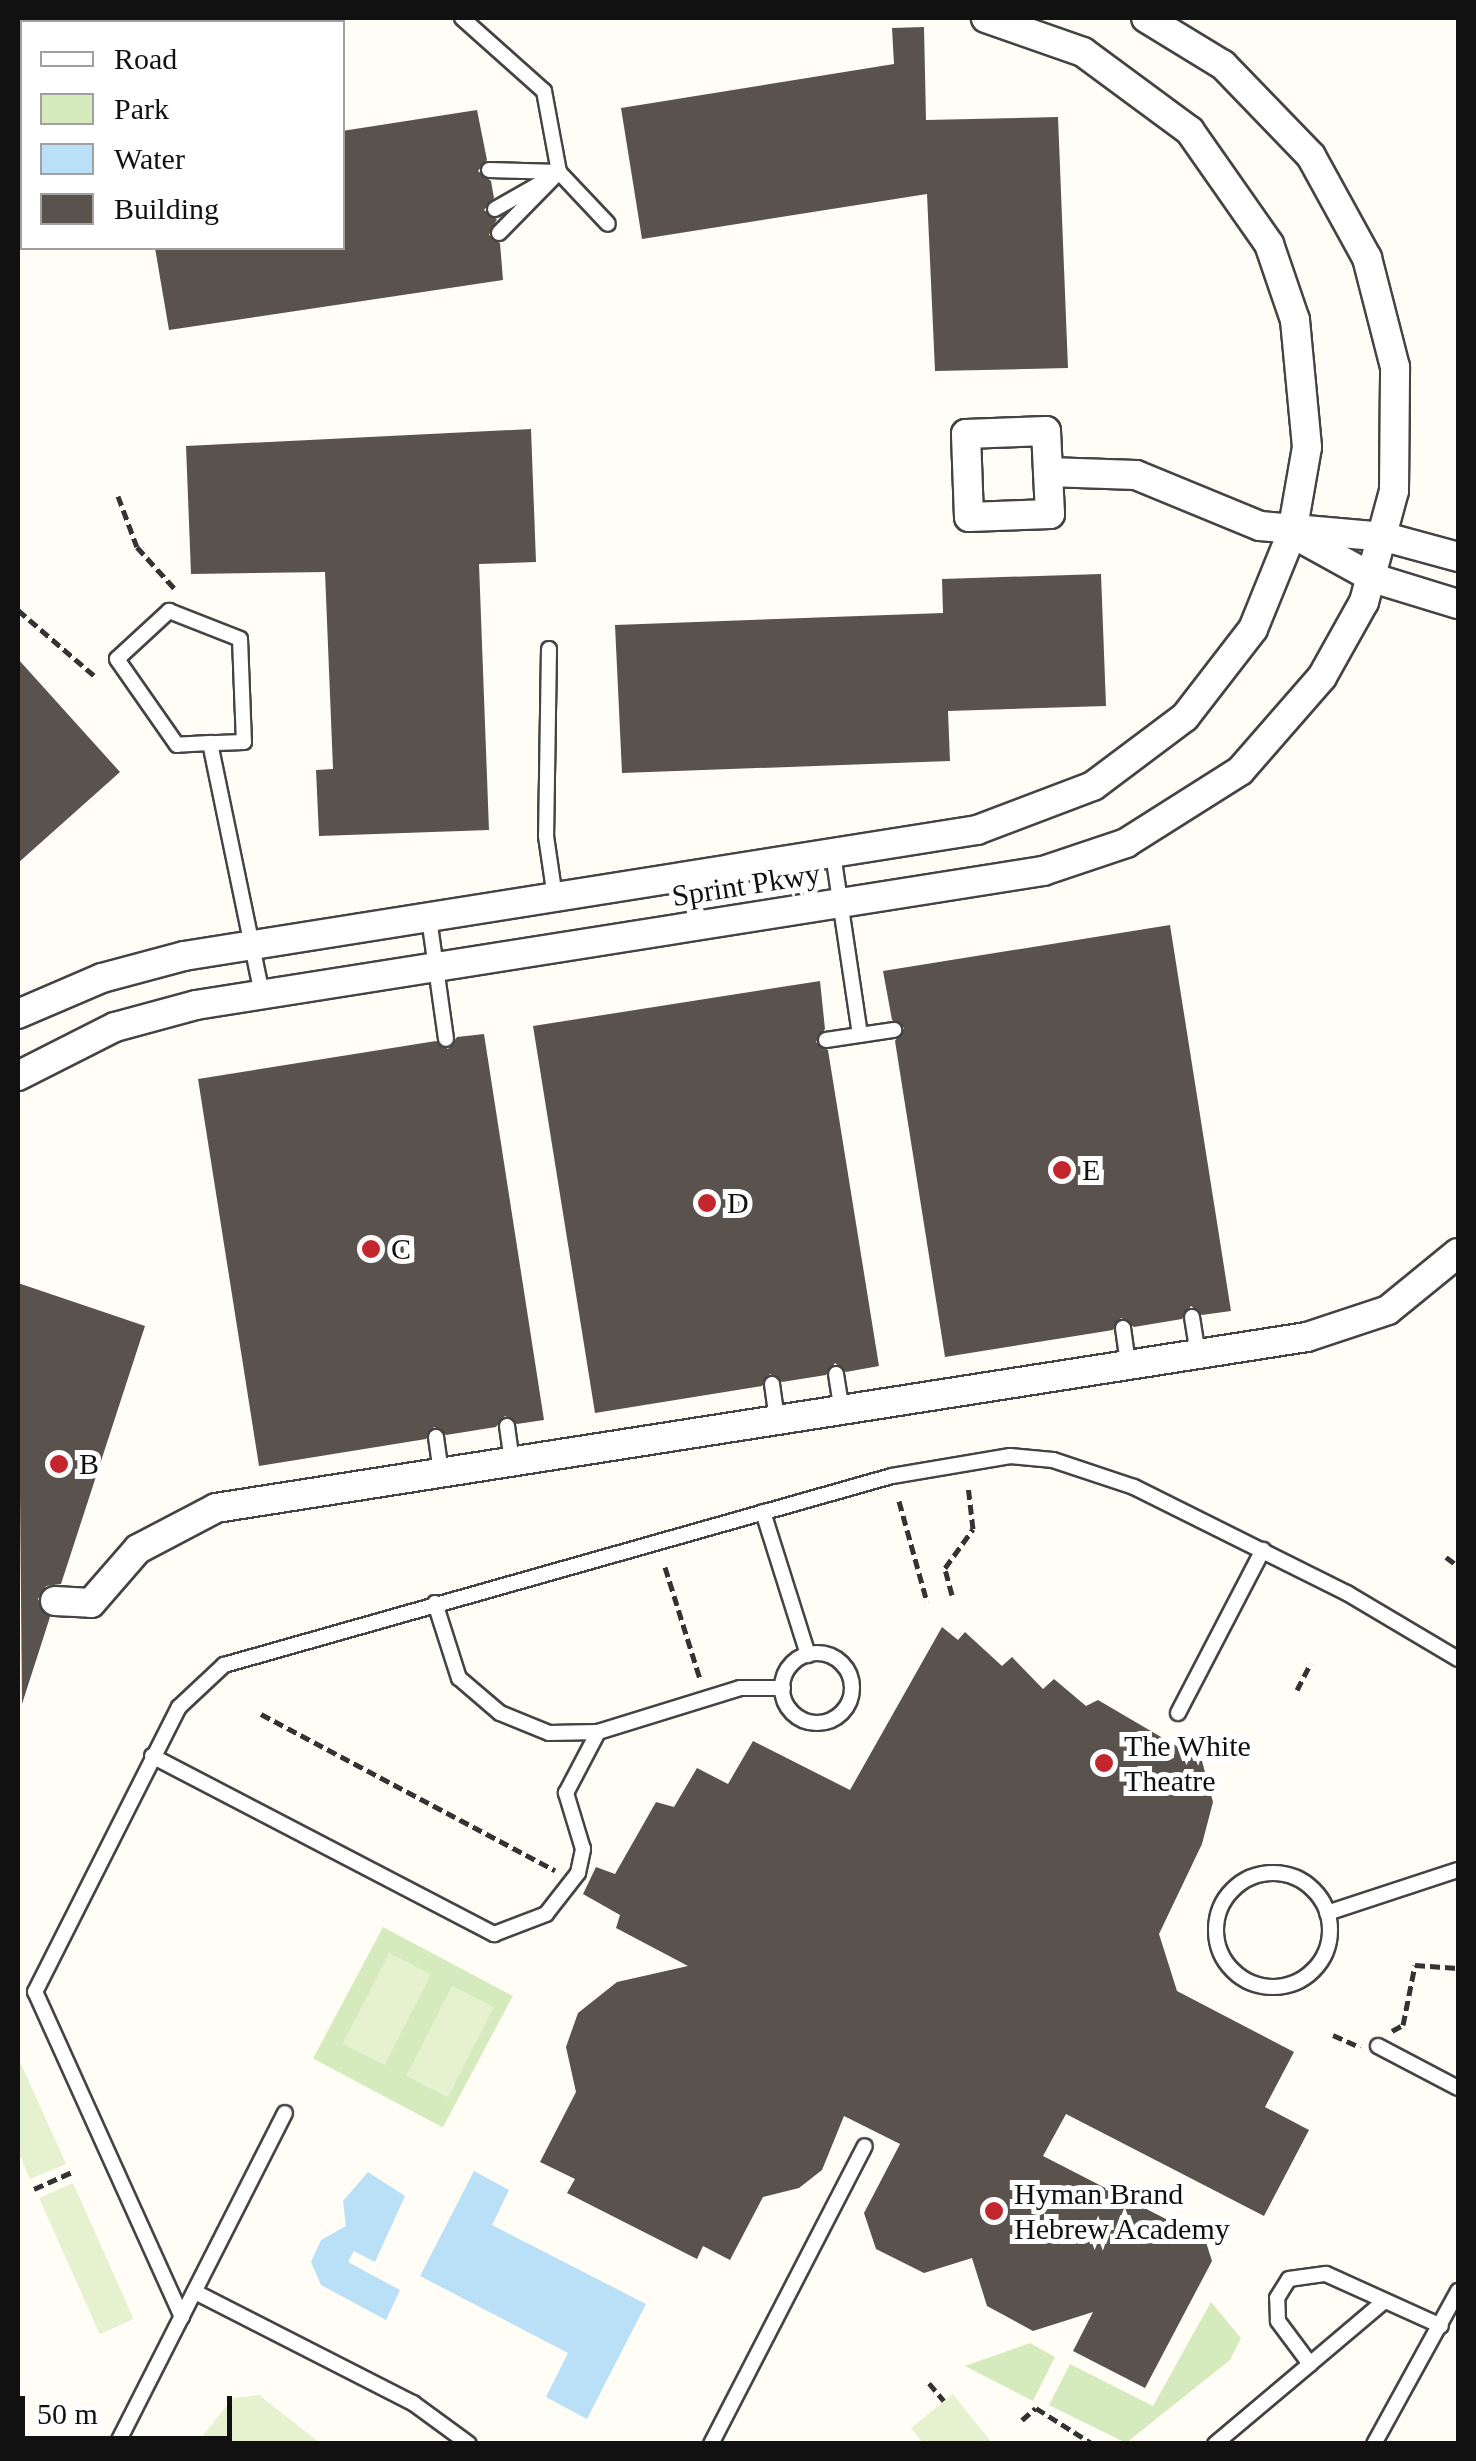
<!DOCTYPE html>
<style>
body{margin:0}
#map{position:relative;width:1476px;height:2461px;overflow:hidden;background:#fffdf5;font-family:"Times New Roman",serif}
div>[style]{position:absolute}
.green>*{inset:0;background:#d5ebbd;transform-origin:0 0}
.pitch>*{inset:0;background:#e6f2cf;transform-origin:0 0}
.water>*{inset:0;background:#b9e0f7}
.building>*{inset:0;background:#5a524d}
.path>*{height:5px;margin-top:-2.5px;transform-origin:0;background:repeating-linear-gradient(90deg,#333 0 10px,transparent 0 15px)}
.roads{filter:drop-shadow(2px 0 #444) drop-shadow(-2px 0 #444) drop-shadow(0 2px #444) drop-shadow(0 -2px #444)}
.service>*{height:14px;margin:-7px;padding:0 7px;transform-origin:7px;border-radius:7px;background:#fff}
.service>.ring{margin:-7px;padding:0;box-sizing:content-box;background:none;border:14px solid #fff;border-radius:50%}
.minor>*{height:28px;margin:-14px;padding:0 14px;transform-origin:14px;border-radius:14px;background:#fff}
.dots>*{width:28px;height:28px;translate:-50% -50%;box-sizing:border-box;border:5px solid #fff;border-radius:50%}
span{translate:-50% -50%;white-space:nowrap;text-align:center;line-height:1.15;-webkit-text-stroke:10px #fff;paint-order:stroke}
.street-label{font-size:30px;color:#111}
.poi-label{font-size:30px;color:#111}
.left{translate:0 -50%;text-align:left}
.frame{position:absolute;inset:0;border:20px solid #111;pointer-events:none}
.legend{position:absolute;left:20px;top:20px;width:325px;height:230px;box-sizing:border-box;background:#fff;border:2px solid #a0a0a0;margin:0;padding:12px 18px;list-style:none;font-size:30px;color:#111}
.legend li{display:flex;align-items:center;gap:20px;height:50px}
.legend b{width:50px;border:2px solid #a0a0a0}
.scale{position:absolute;left:20px;top:2396px;width:212px;height:45px;box-sizing:border-box;border:5px solid #111;border-top:0;padding-left:12px;font-size:30px;line-height:35px;white-space:nowrap;color:#111;-webkit-text-stroke:8px #fff;paint-order:stroke}
</style>
<div id="map">
<div class="green">
<div style="left:383px;top:1927px;width:147px;height:149px;rotate:28deg"></div>
<div style="clip-path:polygon(1211px 2302px,1241px 2338px,1230px 2360px,1126px 2443px,1049px 2405px,1070px 2364px,1153px 2406px)"></div>
<div style="clip-path:polygon(1030px 2343px,1055px 2357px,1033px 2401px,965px 2366px)"></div>
</div>
<div class="pitch">
<div style="left:389px;top:1953px;width:47px;height:102px;rotate:27deg"></div>
<div style="left:452px;top:1986px;width:47px;height:101px;rotate:27deg"></div>
<div style="clip-path:polygon(18px 2057px,66px 2164px,30px 2179px,18px 2151px)"></div>
<div style="left:73px;top:2183px;width:149px;height:37px;rotate:66deg"></div>
<div style="clip-path:polygon(953px 2394px,992px 2443px,923px 2443px,911px 2428px)"></div>
<div style="clip-path:polygon(259px 2395px,320px 2443px,197px 2443px,233px 2398px)"></div>
</div>
<div class="water">
<div style="clip-path:polygon(474px 2171px,509px 2190px,492px 2225px,646px 2304px,587px 2419px,546px 2397px,568px 2353px,420px 2276px)"></div>
<div style="clip-path:polygon(368px 2172px,405px 2196px,375px 2262px,354px 2251px,348px 2262px,400px 2290px,386px 2320px,321px 2285px,311px 2262px,321px 2240px,346px 2226px,343px 2201px)"></div>
</div>
<div class="building">
<div style="clip-path:polygon(924px 27px,926px 120px,1058px 117px,1068px 368px,935px 371px,927px 194px,642px 239px,621px 108px,894px 64px,892px 28px)"></div>
<div style="clip-path:polygon(477px 110px,487px 160px,478px 171px,491px 181px,494px 198px,484px 210px,497px 219px,489px 235px,500px 243px,503px 280px,169px 330px,155px 248px,342px 248px,342px 131px)"></div>
<div style="clip-path:polygon(531px 429px,536px 562px,479px 564px,489px 830px,319px 836px,316px 770px,333px 769px,325px 572px,191px 574px,186px 446px)"></div>
<div style="clip-path:polygon(1101px 574px,1106px 706px,948px 711px,950px 761px,622px 773px,615px 625px,943px 613px,942px 579px)"></div>
<div style="clip-path:polygon(18px 659px,120px 772px,18px 863px)"></div>
<div style="clip-path:polygon(1170px 925px,1231px 1311px,1202px 1315px,1191px 1306px,1182px 1319px,1134px 1327px,1121px 1318px,1113px 1330px,945px 1357px,895px 1041px,904px 1028px,892px 1020px,883px 971px)"></div>
<div style="clip-path:polygon(820px 981px,825px 1029px,816px 1042px,828px 1050px,879px 1366px,846px 1372px,835px 1363px,826px 1375px,782px 1382px,770px 1374px,762px 1386px,595px 1413px,533px 1026px)"></div>
<div style="clip-path:polygon(484px 1034px,544px 1420px,517px 1424px,505px 1416px,496px 1427px,446px 1435px,434px 1427px,426px 1439px,259px 1466px,198px 1079px,436px 1041px,448px 1049px,457px 1037px)"></div>
<div style="clip-path:polygon(18px 1283px,145px 1326px,61px 1584px,46px 1586px,38px 1599px,50px 1617px,22px 1704px)"></div>
<div style="clip-path:polygon(942px 1627px,958px 1640px,965px 1632px,1002px 1666px,1012px 1657px,1043px 1689px,1054px 1679px,1086px 1706px,1098px 1700px,1202px 1761px,1213px 1802px,1202px 1844px,1159px 1934px,1177px 1991px,1294px 2052px,1265px 2107px,1309px 2130px,1264px 2216px,1066px 2114px,1043px 2156px,1205px 2239px,1212px 2261px,1145px 2388px,1073px 2351px,1093px 2312px,1033px 2331px,987px 2306px,972px 2258px,924px 2273px,876px 2249px,864px 2213px,900px 2144px,844px 2116px,822px 2170px,799px 2188px,763px 2197px,730px 2260px,703px 2246px,697px 2259px,567px 2193px,575px 2179px,540px 2162px,576px 2092px,566px 2047px,578px 2013px,617px 1982px,688px 1966px,616px 1928px,620px 1915px,583px 1894px,596px 1867px,615px 1874px,656px 1802px,674px 1807px,697px 1768px,728px 1784px,753px 1741px,850px 1790px)"></div>
</div>
<div class="path">
<div style="left:118px;top:496px;width:54px;rotate:69.6deg"></div>
<div style="left:137px;top:547px;width:57px;rotate:47.9deg"></div>
<div style="left:18px;top:610px;width:104px;rotate:40.7deg"></div>
<div style="left:899px;top:1501px;width:105px;rotate:74.5deg"></div>
<div style="left:1446px;top:1557px;width:15px;rotate:37deg"></div>
<div style="left:665px;top:1567px;width:117px;rotate:72.6deg"></div>
<div style="left:952px;top:1595px;width:28px;rotate:-105deg"></div>
<div style="left:945px;top:1568px;width:48px;rotate:-54.3deg"></div>
<div style="left:973px;top:1529px;width:44px;rotate:-96.5deg"></div>
<div style="left:1297px;top:1690px;width:30px;rotate:-63deg"></div>
<div style="left:261px;top:1714px;width:333px;rotate:28deg"></div>
<div style="left:1392px;top:2031px;width:13px;rotate:-29deg"></div>
<div style="left:1403px;top:2025px;width:61px;rotate:-78.7deg"></div>
<div style="left:1415px;top:1965px;width:43px;rotate:4deg"></div>
<div style="left:1333px;top:2035px;width:30px;rotate:24deg"></div>
<div style="left:34px;top:2189px;width:42px;rotate:-24.1deg"></div>
<div style="left:929px;top:2383px;width:23px;rotate:50deg"></div>
<div style="left:1022px;top:2420px;width:18px;rotate:-41deg"></div>
<div style="left:1036px;top:2408px;width:67px;rotate:32.3deg"></div>
</div>
<div class="roads">
<div class="service">
<div style="left:462px;top:18px;width:110px;rotate:41.7deg"></div>
<div style="left:544px;top:91px;width:82px;rotate:79.5deg"></div>
<div style="left:559px;top:172px;width:71px;rotate:46.7deg"></div>
<div style="left:489px;top:170px;width:70px;rotate:1.6deg"></div>
<div style="left:495px;top:209px;width:53px;rotate:-29.5deg"></div>
<div style="left:499px;top:233px;width:86px;rotate:-45.5deg"></div>
<div style="left:549px;top:649px;width:187px;rotate:90.9deg"></div>
<div style="left:546px;top:836px;width:63px;rotate:81.7deg"></div>
<div style="left:210px;top:743px;width:33px;rotate:177deg"></div>
<div style="left:177px;top:745px;width:105px;rotate:-124.9deg"></div>
<div style="left:117px;top:659px;width:71px;rotate:-42.7deg"></div>
<div style="left:169px;top:611px;width:76px;rotate:21.5deg"></div>
<div style="left:240px;top:639px;width:103px;rotate:87.8deg"></div>
<div style="left:244px;top:742px;width:34px;rotate:178deg"></div>
<div style="left:210px;top:743px;width:257px;rotate:78.3deg"></div>
<div style="left:833px;top:854px;width:183px;rotate:81.5deg"></div>
<div style="left:429px;top:918px;width:122px;rotate:82deg"></div>
<div style="left:826px;top:1040px;width:69px;rotate:-8.4deg"></div>
<div style="left:1192px;top:1317px;width:36px;rotate:81deg"></div>
<div style="left:1123px;top:1328px;width:36px;rotate:82deg"></div>
<div style="left:836px;top:1374px;width:36px;rotate:81deg"></div>
<div style="left:772px;top:1384px;width:36px;rotate:82deg"></div>
<div style="left:507px;top:1426px;width:35px;rotate:82deg"></div>
<div style="left:436px;top:1437px;width:35px;rotate:82deg"></div>
<div style="left:763px;top:1512px;width:150px;rotate:72.5deg"></div>
<div style="left:435px;top:1603px;width:79px;rotate:72.3deg"></div>
<div style="left:459px;top:1678px;width:54px;rotate:40.5deg"></div>
<div style="left:500px;top:1713px;width:53px;rotate:22.2deg"></div>
<div style="left:549px;top:1733px;width:49px;rotate:-1.2deg"></div>
<div style="left:598px;top:1732px;width:149px;rotate:-17.2deg"></div>
<div style="left:740px;top:1688px;width:43px"></div>
<div class="ring" style="left:782px;top:1653px;width:56px;height:56px"></div>
<div style="left:1178px;top:1713px;width:184px;rotate:-62.5deg"></div>
<div style="left:152px;top:1756px;width:386px;rotate:27.5deg"></div>
<div style="left:494px;top:1934px;width:56px;rotate:-21deg"></div>
<div style="left:546px;top:1914px;width:52px;rotate:-52deg"></div>
<div style="left:578px;top:1873px;width:25px;rotate:-78deg"></div>
<div style="left:583px;top:1849px;width:59px;rotate:-106.9deg"></div>
<div style="left:566px;top:1793px;width:69px;rotate:-62.3deg"></div>
<div class="ring" style="left:1216px;top:1873px;width:100px;height:100px"></div>
<div style="left:1327px;top:1913px;width:138px;rotate:-18.2deg"></div>
<div style="left:1378px;top:2046px;width:90px;rotate:27.7deg"></div>
<div style="left:195px;top:2292px;width:245px;rotate:27deg"></div>
<div style="left:413px;top:2403px;width:69px;rotate:36.2deg"></div>
<div style="left:182px;top:2317px;width:357px;rotate:-114.3deg"></div>
<div style="left:35px;top:1992px;width:319px;rotate:-63.2deg"></div>
<div style="left:179px;top:1707px;width:62px;rotate:-43deg"></div>
<div style="left:224px;top:1665px;width:694px;rotate:-15.8deg"></div>
<div style="left:892px;top:1476px;width:120px;rotate:-9.6deg"></div>
<div style="left:1010px;top:1456px;width:43px;rotate:5.3deg"></div>
<div style="left:1053px;top:1460px;width:85px;rotate:18.4deg"></div>
<div style="left:1134px;top:1487px;width:238px;rotate:26.5deg"></div>
<div style="left:1347px;top:1593px;width:129px;rotate:30.7deg"></div>
<div style="left:1310px;top:2364px;width:93px;rotate:-40.2deg"></div>
<div style="left:117px;top:2444px;width:371px;rotate:-63.1deg"></div>
<div style="left:711px;top:2444px;width:335px;rotate:-62.7deg"></div>
<div style="left:1215px;top:2444px;width:124px;rotate:-40.1deg"></div>
<div style="left:1310px;top:2364px;width:54px;rotate:-126.7deg"></div>
<div style="left:1278px;top:2321px;width:23px;rotate:-92deg"></div>
<div style="left:1277px;top:2298px;width:22px;rotate:-58deg"></div>
<div style="left:1289px;top:2279px;width:37px;rotate:-8deg"></div>
<div style="left:1326px;top:2274px;width:126px;rotate:24.3deg"></div>
<div style="left:1374px;top:2444px;width:175px;rotate:-61.2deg"></div>
</div>
<div class="minor">
<div style="left:1048px;top:472px;width:42px;rotate:87.3deg"></div>
<div style="left:1050px;top:514px;width:81px;rotate:177.9deg"></div>
<div style="left:969px;top:517px;width:83px;rotate:-92.1deg"></div>
<div style="left:966px;top:434px;width:80px;rotate:-2.1deg"></div>
<div style="left:1046px;top:431px;width:41px;rotate:87.2deg"></div>
<div style="left:1048px;top:472px;width:88px;rotate:2deg"></div>
<div style="left:1136px;top:475px;width:134px;rotate:22.4deg"></div>
<div style="left:1260px;top:526px;width:125px;rotate:5deg"></div>
<div style="left:1385px;top:537px;width:76px;rotate:15.3deg"></div>
<div style="left:1297px;top:536px;width:87px;rotate:28.9deg"></div>
<div style="left:1373px;top:578px;width:89px;rotate:17deg"></div>
<div style="left:18px;top:1014px;width:91px;rotate:-23.2deg"></div>
<div style="left:102px;top:978px;width:85px;rotate:-15deg"></div>
<div style="left:184px;top:956px;width:803px;rotate:-9.03deg"></div>
<div style="left:977px;top:830px;width:124px;rotate:-20.8deg"></div>
<div style="left:1093px;top:786px;width:115px;rotate:-36.9deg"></div>
<div style="left:1185px;top:717px;width:111px;rotate:-52.3deg"></div>
<div style="left:1253px;top:629px;width:104px;rotate:-67.9deg"></div>
<div style="left:1292px;top:533px;width:87px;rotate:-80.1deg"></div>
<div style="left:1307px;top:447px;width:128px;rotate:-95.4deg"></div>
<div style="left:1295px;top:320px;width:80px;rotate:-108.9deg"></div>
<div style="left:1269px;top:244px;width:138px;rotate:-125deg"></div>
<div style="left:1190px;top:131px;width:133px;rotate:-143.6deg"></div>
<div style="left:1083px;top:52px;width:103px;rotate:-160.7deg"></div>
<div style="left:18px;top:1076px;width:109px;rotate:-26.8deg"></div>
<div style="left:115px;top:1027px;width:84px;rotate:-15.2deg"></div>
<div style="left:196px;top:1005px;width:858px;rotate:-8.99deg"></div>
<div style="left:1043px;top:871px;width:88px;rotate:-18.6deg"></div>
<div style="left:1126px;top:843px;width:135px;rotate:-32.3deg"></div>
<div style="left:1240px;top:771px;width:125px;rotate:-48.9deg"></div>
<div style="left:1322px;top:677px;width:86px;rotate:-60.8deg"></div>
<div style="left:1364px;top:602px;width:115px;rotate:-74.9deg"></div>
<div style="left:1394px;top:491px;width:124px;rotate:-89.5deg"></div>
<div style="left:1395px;top:367px;width:113px;rotate:-104.4deg"></div>
<div style="left:1367px;top:258px;width:116px;rotate:-118.8deg"></div>
<div style="left:1311px;top:156px;width:127px;rotate:-134deg"></div>
<div style="left:1223px;top:65px;width:90px;rotate:-148.6deg"></div>
<div style="left:55px;top:1601px;width:36px;rotate:3deg"></div>
<div style="left:91px;top:1603px;width:72px;rotate:-49deg"></div>
<div style="left:138px;top:1549px;width:88px;rotate:-27.7deg"></div>
<div style="left:216px;top:1508px;width:1104px;rotate:-8.91deg"></div>
<div style="left:1307px;top:1337px;width:85px;rotate:-18.4deg"></div>
<div style="left:1388px;top:1310px;width:90px;rotate:-39.2deg"></div>
</div>
</div>
<div class="dots">
<div style="left:1062px;top:1170px;background:#c4262e"></div>
<div style="left:707px;top:1203px;background:#c4262e"></div>
<div style="left:371px;top:1249px;background:#c4262e"></div>
<div style="left:59px;top:1464px;background:#c4262e"></div>
<div style="left:1104px;top:1763px;background:#c4262e"></div>
<div style="left:994px;top:2211px;background:#c4262e"></div>
</div>
<div class="street-label">
<span style="left:746px;top:885px;rotate:-9deg">Sprint Pkwy</span>
</div>
<div class="poi-label">
<span class="left" style="left:1082px;top:1170px">E</span>
<span class="left" style="left:727px;top:1203px">D</span>
<span class="left" style="left:391px;top:1249px">C</span>
<span class="left" style="left:79px;top:1464px">B</span>
<span class="left" style="left:1124px;top:1763px">The White<br>Theatre</span>
<span class="left" style="left:1014px;top:2211px">Hyman Brand<br>Hebrew Academy</span>
</div>
<div class="frame"></div>
<ul class="legend">
<li><b style="height:12px;background:#fff"></b>Road</li>
<li><b style="height:28px;background:#d5ebbd"></b>Park</li>
<li><b style="height:28px;background:#b9e0f7"></b>Water</li>
<li><b style="height:28px;background:#5a524d"></b>Building</li>
</ul>
<div class="scale">50 m</div>
</div>
